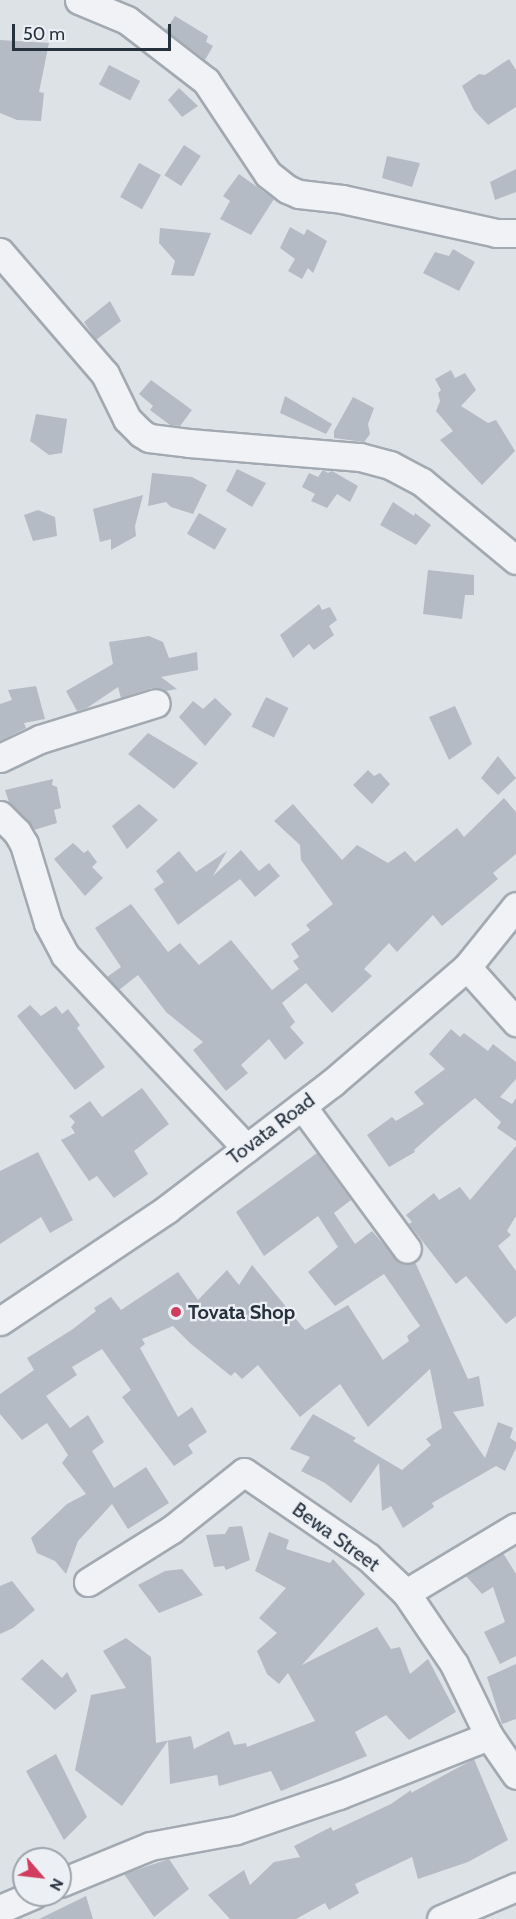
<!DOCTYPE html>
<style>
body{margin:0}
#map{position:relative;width:516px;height:1919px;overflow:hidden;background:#dde2e7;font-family:Cabin,sans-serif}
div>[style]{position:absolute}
.building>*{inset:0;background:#b4bbc4;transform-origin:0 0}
.roads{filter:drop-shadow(2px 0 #a2a9b1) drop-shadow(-2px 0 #a2a9b1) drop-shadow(0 2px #a2a9b1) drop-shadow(0 -2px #a2a9b1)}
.minor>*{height:27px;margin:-13.5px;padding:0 13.5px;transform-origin:13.5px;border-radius:13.5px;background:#f0f2f5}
.dots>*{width:16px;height:16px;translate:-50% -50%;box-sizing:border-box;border:3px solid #ecf0f5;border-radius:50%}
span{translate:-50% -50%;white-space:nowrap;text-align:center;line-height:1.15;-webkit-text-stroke:4.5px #ecf0f5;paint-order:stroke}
.street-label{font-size:20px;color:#26313e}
.poi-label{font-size:20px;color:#26313e;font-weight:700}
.left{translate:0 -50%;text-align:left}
.north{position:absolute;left:12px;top:1847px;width:60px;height:60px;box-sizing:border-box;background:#ecf0f5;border:2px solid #9da4ac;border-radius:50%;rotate:118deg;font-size:16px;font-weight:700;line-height:24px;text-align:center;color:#26313e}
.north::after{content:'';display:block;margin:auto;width:21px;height:27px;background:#d13d5f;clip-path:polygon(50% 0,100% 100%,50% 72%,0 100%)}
.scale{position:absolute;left:12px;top:24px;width:159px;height:27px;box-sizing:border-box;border:3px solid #26313e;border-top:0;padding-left:8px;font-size:18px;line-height:21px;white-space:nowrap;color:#26313e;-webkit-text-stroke:4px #ecf0f5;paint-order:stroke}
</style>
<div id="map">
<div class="building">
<div style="clip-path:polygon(175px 16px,208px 36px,206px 42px,213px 46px,205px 60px,166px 30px)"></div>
<div style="clip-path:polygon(0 40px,49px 43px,39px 92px,44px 93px,41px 121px,17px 120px,0 113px)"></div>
<div style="clip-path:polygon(509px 59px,516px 70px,516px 107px,488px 125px,474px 110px,462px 86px,479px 74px,485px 75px)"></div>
<div style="left:109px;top:65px;width:35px;height:22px;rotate:27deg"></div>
<div style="clip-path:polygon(179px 88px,198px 106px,182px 117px,168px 100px)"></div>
<div style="left:184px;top:145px;width:20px;height:36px;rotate:33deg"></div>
<div style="clip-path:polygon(387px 156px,420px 163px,412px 187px,382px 178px)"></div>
<div style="left:139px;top:163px;width:25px;height:39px;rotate:29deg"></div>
<div style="clip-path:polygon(516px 169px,516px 192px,495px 200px,490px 182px)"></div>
<div style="clip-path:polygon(239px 174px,274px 199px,251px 235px,220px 219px,230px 201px,223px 196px)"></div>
<div style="clip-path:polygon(290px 227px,304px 235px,307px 229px,327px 241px,313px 273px,308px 268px,302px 279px,288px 271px,295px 259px,280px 248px)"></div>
<div style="clip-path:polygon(160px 228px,211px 233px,194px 276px,171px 275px,175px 261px,159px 243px)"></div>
<div style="clip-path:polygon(453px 249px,475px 262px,459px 291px,423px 273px,435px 252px,449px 256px)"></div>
<div style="clip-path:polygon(110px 301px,121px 321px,96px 340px,84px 322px)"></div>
<div style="clip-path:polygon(451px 370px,455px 378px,465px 373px,476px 390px,461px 406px,488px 423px,496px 420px,515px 451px,482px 485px,440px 440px,453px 431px,436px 411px,440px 401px,438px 393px,441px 390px,435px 379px)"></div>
<div style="clip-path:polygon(151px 380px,192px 410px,180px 426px,170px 425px,150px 410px,153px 406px,139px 394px)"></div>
<div style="clip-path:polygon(285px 396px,332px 424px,326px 434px,280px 413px)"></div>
<div style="clip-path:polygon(353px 397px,374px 408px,368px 424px,370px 434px,364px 442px,334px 438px,334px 431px)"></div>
<div style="clip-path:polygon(36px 414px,67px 419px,62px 453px,49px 455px,30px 441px)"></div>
<div style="clip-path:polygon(237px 469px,266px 483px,252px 507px,226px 491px)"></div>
<div style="clip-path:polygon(323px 470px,328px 473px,332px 471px,358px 486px,350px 502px,337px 494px,327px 508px,311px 501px,315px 494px,302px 487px,309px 473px,318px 477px)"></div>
<div style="clip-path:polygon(152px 473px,192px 477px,207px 485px,193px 514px,171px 507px,166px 502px,148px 506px)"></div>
<div style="clip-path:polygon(143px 495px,135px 526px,136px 536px,111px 550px,111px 539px,100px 542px,93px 509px)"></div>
<div style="clip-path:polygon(393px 502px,414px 516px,415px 513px,431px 525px,416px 545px,380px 525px)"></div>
<div style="clip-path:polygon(38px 510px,55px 517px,57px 536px,33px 541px,24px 515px)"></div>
<div style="left:199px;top:513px;width:32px;height:24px;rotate:30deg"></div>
<div style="clip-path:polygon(428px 570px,474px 575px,474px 595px,465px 595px,462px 619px,423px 614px)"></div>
<div style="clip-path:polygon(319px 604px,322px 610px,330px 607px,337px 620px,329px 626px,334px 635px,314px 650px,309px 644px,293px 658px,280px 635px)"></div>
<div style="clip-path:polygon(149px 636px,163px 642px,169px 658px,197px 652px,198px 670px,161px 677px,177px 689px,166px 691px,152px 688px,121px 698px,118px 687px,87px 708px,77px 711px,66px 691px,113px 664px,109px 642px)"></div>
<div style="clip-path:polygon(36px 686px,45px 719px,24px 723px,26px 728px,0 741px,0 704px,12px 700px,8px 690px)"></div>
<div style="left:266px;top:697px;width:25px;height:33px;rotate:26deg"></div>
<div style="clip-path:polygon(215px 698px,232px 714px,205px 746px,179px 717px,193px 701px,203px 709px)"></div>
<div style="clip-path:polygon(455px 706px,472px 744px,449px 760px,429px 717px)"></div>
<div style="clip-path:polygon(148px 733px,198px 763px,174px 789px,128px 754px)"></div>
<div style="clip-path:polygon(498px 756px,516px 778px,498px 795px,481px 778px)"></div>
<div style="clip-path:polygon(368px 770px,374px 776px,380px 773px,390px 784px,372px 804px,353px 785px)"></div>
<div style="clip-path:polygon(53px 779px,52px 785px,57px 787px,61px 808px,54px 810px,57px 823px,34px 830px,9px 802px,5px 790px)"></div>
<div style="clip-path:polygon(504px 798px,516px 812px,516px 854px,493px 873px,498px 879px,442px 926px,433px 915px,397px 952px,389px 943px,364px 969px,372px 976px,332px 1013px,306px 983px,282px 1003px,295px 1022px,290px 1027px,304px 1043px,285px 1060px,269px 1039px,241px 1065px,248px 1073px,226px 1091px,193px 1050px,203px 1042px,166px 1012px,138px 975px,119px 990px,107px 977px,121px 967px,95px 928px,131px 904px,168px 952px,180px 943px,199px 965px,231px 940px,272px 990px,299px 969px,293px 961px,299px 957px,291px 944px,310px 930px,306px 925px,333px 904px,301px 860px,300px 845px,274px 821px,293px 804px,342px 860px,357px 845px,388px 863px,405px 851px,415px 862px,457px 828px,464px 837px)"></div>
<div style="clip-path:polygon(139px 804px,158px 820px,127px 849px,112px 826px)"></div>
<div style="clip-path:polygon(73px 843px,84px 853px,88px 850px,97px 862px,92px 867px,103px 878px,85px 896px,54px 859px)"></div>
<div style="clip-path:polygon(241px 850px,259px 871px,269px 863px,280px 876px,255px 897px,240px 879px,178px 925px,154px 889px,164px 882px,156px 871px,179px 851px,196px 872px,227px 851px,213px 876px)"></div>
<div style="clip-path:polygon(30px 1005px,41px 1016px,56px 1006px,62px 1014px,68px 1009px,80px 1025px,77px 1028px,105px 1067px,75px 1090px,17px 1016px)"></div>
<div style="clip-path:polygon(451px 1029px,460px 1037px,464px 1033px,488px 1051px,493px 1044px,516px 1062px,516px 1079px,500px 1097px,512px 1104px,516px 1098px,516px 1141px,497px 1128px,501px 1122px,475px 1098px,441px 1126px,414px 1150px,415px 1152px,389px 1167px,367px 1135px,392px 1117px,396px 1121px,424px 1104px,414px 1092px,445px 1069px,429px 1054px)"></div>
<div style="clip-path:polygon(142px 1088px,169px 1124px,134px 1151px,148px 1174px,114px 1198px,97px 1176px,89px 1181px,61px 1140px,75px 1133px,71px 1127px,75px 1122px,69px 1116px,90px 1101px,102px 1117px)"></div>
<div style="clip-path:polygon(516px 1146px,516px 1216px,507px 1231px,511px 1235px,498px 1246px,516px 1271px,516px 1316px,506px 1324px,466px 1276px,456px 1284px,409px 1224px,412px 1222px,406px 1215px,434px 1193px,439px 1200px,460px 1187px,470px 1200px)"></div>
<div style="clip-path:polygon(38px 1152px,73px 1220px,50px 1233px,41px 1217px,0 1244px,0 1171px)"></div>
<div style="clip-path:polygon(317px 1153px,351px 1200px,334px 1213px,355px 1244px,372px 1231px,400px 1263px,415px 1262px,468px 1379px,479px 1376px,484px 1406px,453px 1412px,485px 1458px,498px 1422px,513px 1428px,510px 1438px,516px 1442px,516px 1448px,505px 1471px,496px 1466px,432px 1503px,434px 1507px,403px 1528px,391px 1506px,382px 1511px,379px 1463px,351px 1503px,325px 1483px,301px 1471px,310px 1457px,290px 1449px,313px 1414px,356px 1438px,353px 1441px,402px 1470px,431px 1445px,426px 1439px,442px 1428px,430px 1369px,368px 1427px,340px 1384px,300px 1417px,258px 1365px,242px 1379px,235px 1372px,231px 1376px,191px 1344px,173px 1326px,142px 1339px,145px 1344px,140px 1348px,178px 1417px,192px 1407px,207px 1432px,188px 1445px,193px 1453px,174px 1466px,122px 1397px,131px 1390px,102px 1349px,72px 1367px,77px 1375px,46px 1396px,70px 1428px,88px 1415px,104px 1442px,92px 1451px,114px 1488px,146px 1467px,169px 1503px,128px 1529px,112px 1504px,78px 1541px,66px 1574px,55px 1561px,37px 1553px,31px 1538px,67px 1504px,86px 1494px,62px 1463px,68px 1455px,47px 1423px,22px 1440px,0 1414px,0 1394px,34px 1370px,27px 1358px,73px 1329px,96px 1311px,94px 1308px,111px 1297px,121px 1310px,178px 1272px,198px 1300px,227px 1270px,239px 1285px,252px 1265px,305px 1330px,348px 1305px,383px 1360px,409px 1341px,407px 1336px,420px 1326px,384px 1274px,335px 1306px,308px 1272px,338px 1247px,318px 1216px,264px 1256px,236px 1212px)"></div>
<div style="clip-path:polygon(242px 1526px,250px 1560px,226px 1570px,224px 1566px,214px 1567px,206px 1535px,225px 1534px,229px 1527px)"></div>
<div style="clip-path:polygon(269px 1532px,289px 1540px,286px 1549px,330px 1563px,333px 1559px,365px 1594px,302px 1665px,377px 1627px,391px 1649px,400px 1647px,410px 1674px,428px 1659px,456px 1712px,409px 1740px,386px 1715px,355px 1732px,367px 1756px,281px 1791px,271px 1771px,219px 1786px,217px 1775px,170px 1784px,168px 1741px,122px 1806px,75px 1770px,91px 1695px,126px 1688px,103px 1651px,126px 1638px,151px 1657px,156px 1743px,191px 1736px,194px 1749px,229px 1731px,234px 1745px,246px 1743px,247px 1747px,315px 1721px,288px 1673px,279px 1684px,267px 1674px,257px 1651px,277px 1633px,259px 1618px,286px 1588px,255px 1571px)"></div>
<div style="clip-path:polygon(503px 1553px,516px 1574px,516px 1656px,500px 1664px,484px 1632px,505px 1622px,493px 1587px,482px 1594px,466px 1576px)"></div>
<div style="clip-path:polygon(182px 1569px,203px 1595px,159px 1613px,138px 1585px,165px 1571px)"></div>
<div style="clip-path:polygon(12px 1581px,35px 1610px,13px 1628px,0 1634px,0 1586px)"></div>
<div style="clip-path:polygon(42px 1659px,62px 1678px,67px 1672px,77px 1691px,55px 1710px,21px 1679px)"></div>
<div style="clip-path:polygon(516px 1664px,516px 1719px,502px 1724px,487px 1677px)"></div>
<div style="clip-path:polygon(56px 1754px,87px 1817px,64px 1840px,26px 1771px)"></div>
<div style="clip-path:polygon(474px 1759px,508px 1840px,468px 1862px,418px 1879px,412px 1857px,355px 1884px,359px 1893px,329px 1910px,325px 1903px,296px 1919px,230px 1919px,208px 1895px,244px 1870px,250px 1885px,274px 1862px,300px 1857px,294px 1846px,331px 1827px,333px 1831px,391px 1804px,411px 1790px,411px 1793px)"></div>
<div style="clip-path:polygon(169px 1859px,189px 1889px,154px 1917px,124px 1874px)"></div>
<div style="clip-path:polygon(86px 1896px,93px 1919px,39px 1919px)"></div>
</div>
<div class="roads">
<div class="minor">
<div style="left:79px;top:0;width:52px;rotate:22.6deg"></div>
<div style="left:127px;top:20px;width:100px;rotate:37.7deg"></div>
<div style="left:206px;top:81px;width:112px;rotate:56.3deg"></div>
<div style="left:268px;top:174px;width:24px;rotate:38deg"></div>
<div style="left:287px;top:189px;width:13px;rotate:23deg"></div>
<div style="left:299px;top:194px;width:43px;rotate:6.6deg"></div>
<div style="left:342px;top:199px;width:158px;rotate:12.4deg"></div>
<div style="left:496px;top:233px;width:20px"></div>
<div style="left:0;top:252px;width:161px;rotate:49.3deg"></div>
<div style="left:105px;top:374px;width:50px;rotate:63.9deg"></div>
<div style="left:127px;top:419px;width:20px;rotate:45deg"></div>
<div style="left:141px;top:433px;width:9px;rotate:32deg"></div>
<div style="left:149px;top:438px;width:40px;rotate:7.1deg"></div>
<div style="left:189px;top:443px;width:172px;rotate:4.7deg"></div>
<div style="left:360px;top:457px;width:31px;rotate:15deg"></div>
<div style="left:390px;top:465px;width:36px;rotate:28deg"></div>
<div style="left:422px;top:482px;width:122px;rotate:39.7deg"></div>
<div style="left:0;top:758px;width:44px;rotate:-25.4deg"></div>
<div style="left:40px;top:739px;width:121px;rotate:-17.2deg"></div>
<div style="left:0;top:815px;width:24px;rotate:45deg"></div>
<div style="left:17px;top:832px;width:14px;rotate:60deg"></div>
<div style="left:24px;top:844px;width:83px;rotate:73.1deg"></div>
<div style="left:48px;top:923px;width:36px;rotate:62deg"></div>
<div style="left:65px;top:955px;width:265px;rotate:46.8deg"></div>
<div style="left:467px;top:967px;width:74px;rotate:48.3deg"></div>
<div style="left:302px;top:1106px;width:177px;rotate:53.7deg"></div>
<div style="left:0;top:1321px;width:201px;rotate:-33.8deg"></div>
<div style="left:167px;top:1209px;width:208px;rotate:-37.4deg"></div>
<div style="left:332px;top:1083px;width:178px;rotate:-40.7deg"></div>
<div style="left:467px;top:967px;width:78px;rotate:-51.2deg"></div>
<div style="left:88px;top:1582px;width:98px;rotate:-32.1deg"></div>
<div style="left:171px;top:1530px;width:93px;rotate:-38.5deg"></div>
<div style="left:244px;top:1472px;width:150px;rotate:34.4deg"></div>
<div style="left:368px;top:1557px;width:52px;rotate:43.5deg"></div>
<div style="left:406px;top:1593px;width:86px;rotate:55.9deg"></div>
<div style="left:454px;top:1664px;width:80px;rotate:64.1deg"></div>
<div style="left:489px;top:1736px;width:47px;rotate:55.3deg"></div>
<div style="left:406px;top:1593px;width:128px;rotate:-31deg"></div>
<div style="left:60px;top:1883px;width:97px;rotate:-22.3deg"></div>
<div style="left:150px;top:1846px;width:87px;rotate:-10.5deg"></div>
<div style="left:236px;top:1830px;width:109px;rotate:-18.8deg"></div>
<div style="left:339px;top:1795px;width:161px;rotate:-21.5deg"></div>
<div style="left:0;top:1909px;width:36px;rotate:-23deg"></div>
<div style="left:441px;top:1919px;width:82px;rotate:-23.1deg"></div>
</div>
</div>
<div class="dots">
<div style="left:176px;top:1312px;background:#d13d5f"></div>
</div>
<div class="street-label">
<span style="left:271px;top:1129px;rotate:-37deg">Tovata Road</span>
<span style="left:336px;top:1537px;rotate:36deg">Bewa Street</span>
</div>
<div class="poi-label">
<span class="left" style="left:188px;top:1312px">Tovata Shop</span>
</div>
<div class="north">N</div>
<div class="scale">50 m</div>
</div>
